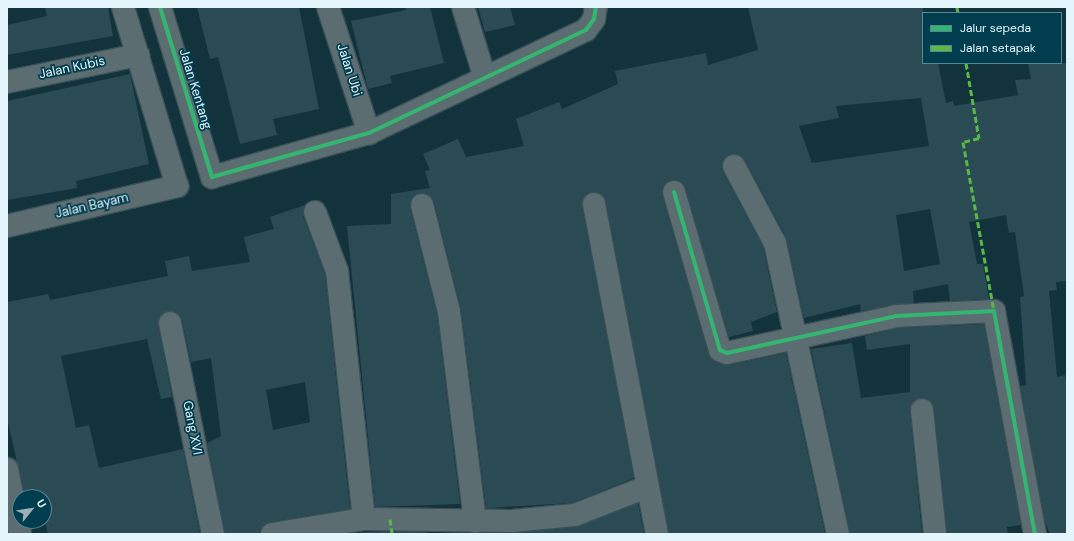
<!DOCTYPE html>
<style>
body{margin:0}
#map{position:relative;width:1074px;height:541px;overflow:hidden;background:#12333c;font-family:"DM Sans",sans-serif}
div>[style]{position:absolute}
.building>*{inset:0;background:#2a4b54}
.roads{filter:drop-shadow(1px 0 #375057) drop-shadow(-1px 0 #375057) drop-shadow(0 1px #375057) drop-shadow(0 -1px #375057)}
.minor>*{height:22px;margin:-11px;padding:0 11px;transform-origin:11px;border-radius:11px;background:#5c6d72}
.quiet>*{height:3px;margin-top:-1.5px;transform-origin:0;background:repeating-linear-gradient(90deg,#58b947 0 6px,transparent 0 9px)}
.cycleway>*{height:4px;margin:-2px;padding:0 2px;transform-origin:2px;border-radius:2px;background:#33b770}
span{translate:-50% -50%;white-space:nowrap;text-align:center;line-height:1.15;-webkit-text-stroke:3.5px #003d4e;paint-order:stroke}
.street-label{font-size:13px;color:#e4f5fc}
.frame{position:absolute;inset:0;border:8px solid #e4f5fc;pointer-events:none}
.legend{position:absolute;left:922px;top:12px;width:140px;height:52px;box-sizing:border-box;background:#003d4e;border:1px solid #5b8794;margin:0;padding:5px 7px;list-style:none;font-size:12px;color:#e4f5fc}
.legend li{display:flex;align-items:center;gap:8px;height:20px}
.legend b{width:20px;border:1px solid #5b8794}
.north{position:absolute;left:12px;top:489px;width:40px;height:40px;box-sizing:border-box;background:#003d4e;border:1px solid #5b8794;border-radius:50%;rotate:60deg;font-size:11px;font-weight:700;line-height:16px;text-align:center;color:#e4f5fc}
.north::after{content:'';display:block;margin:auto;width:14px;height:18px;background:#9ab1b9;clip-path:polygon(50% 0,100% 100%,50% 72%,0 100%)}
</style>
<div id="map">
<div class="building">
<div style="clip-path:polygon(45px 7px,108px 7px,113px 36px,7px 55px,7px 25px,47px 16px)"></div>
<div style="clip-path:polygon(197px 7px,299px 7px,319px 109px,273px 119px,277px 135px,240px 144px,218px 57px,210px 59px)"></div>
<div style="clip-path:polygon(405px 7px,430px 7px,444px 63px,390px 76px,392px 83px,368px 89px,351px 21px,406px 10px)"></div>
<div style="clip-path:polygon(478px 7px,510px 7px,515px 25px,485px 32px)"></div>
<div style="clip-path:polygon(evenodd,748px 7px,923px 7px,923px 63px,938px 63px,946px 103px,953px 101px,954px 106px,1018px 95px,1015px 80px,1031px 79px,1028px 63px,1067px 63px,1067px 281px,1056px 282px,1057px 290px,1049px 291px,1057px 377px,1065px 375px,1067px 388px,1067px 534px,1050px 534px,1045px 522px,1020px 386px,1026px 385px,1020px 297px,1024px 296px,1015px 232px,1009px 233px,1006px 215px,969px 222px,977px 264px,983px 264px,989px 299px,950px 301px,948px 284px,913px 291px,914px 303px,861px 311px,860px 304px,804px 318px,786px 237px,745px 160px,735px 154px,724px 159px,723px 172px,763px 247px,777px 312px,751px 322px,753px 331px,729px 337px,683px 183px,670px 180px,662px 189px,662px 195px,710px 358px,729px 365px,786px 353px,825px 534px,669px 534px,606px 202px,603px 196px,592px 192px,586px 195px,582px 206px,634px 478px,572px 503px,486px 508px,461px 309px,434px 202px,431px 196px,419px 193px,413px 196px,410px 208px,437px 314px,460px 504px,375px 507px,347px 226px,391px 224px,391px 194px,430px 188px,425px 171px,430px 170px,423px 154px,458px 139px,466px 157px,524px 146px,516px 119px,559px 102px,562px 109px,618px 84px,615px 71px,706px 53px,708px 65px,758px 50px,748px 7px,921px 98px,929px 146px,812px 163px,799px 126px,839px 118px,836px 106px,921px 98px,748px 7px,930px 209px,940px 264px,904px 271px,896px 215px,930px 209px)"></div>
<div style="clip-path:polygon(130px 74px,149px 164px,76px 181px,77px 188px,7px 200px,7px 101px)"></div>
<div style="clip-path:polygon(evenodd,305px 205px,303px 216px,325px 274px,350px 509px,270px 522px,264px 525px,260px 534px,225px 534px,207px 443px,221px 436px,211px 358px,191px 362px,182px 320px,179px 314px,168px 311px,161px 314px,158px 325px,172px 397px,161px 399px,147px 339px,61px 356px,76px 428px,89px 425px,99px 468px,183px 449px,200px 534px,48px 534px,45px 522px,31px 526px,30px 521px,44px 521px,44px 497px,25px 497px,7px 418px,7px 302px,48px 294px,50px 300px,168px 276px,165px 261px,189px 256px,192px 271px,250px 262px,244px 237px,274px 229px,270px 217px,305px 205px,305px 382px,310px 422px,273px 430px,266px 390px,305px 382px)"></div>
<div style="clip-path:polygon(984px 324px,1021px 525px,1007px 527px,1008px 534px,947px 534px,934px 409px,932px 402px,921px 398px,914px 400px,910px 411px,922px 534px,850px 534px,811px 349px,852px 343px,861px 398px,910px 392px,910px 344px,867px 350px,865px 336px,898px 328px)"></div>
<div style="clip-path:polygon(638px 503px,644px 534px,477px 534px,576px 527px)"></div>
<div style="clip-path:polygon(365px 532px,426px 532px,427px 534px,350px 534px)"></div>
</div>
<div class="roads">
<div class="minor">
<div style="left:160px;top:7px;width:178px;rotate:73deg"></div>
<div style="left:212px;top:177px;width:163px;rotate:-15.7deg"></div>
<div style="left:369px;top:133px;width:240px;rotate:-25.4deg"></div>
<div style="left:586px;top:30px;width:14px;rotate:-54deg"></div>
<div style="left:594px;top:19px;width:12px;rotate:-81deg"></div>
<div style="left:328px;top:7px;width:133px;rotate:72deg"></div>
<div style="left:463px;top:7px;width:74px;rotate:72.8deg"></div>
<div style="left:7px;top:82px;width:134px;rotate:-11.6deg"></div>
<div style="left:734px;top:166px;width:87px;rotate:62deg"></div>
<div style="left:775px;top:243px;width:298px;rotate:77.8deg"></div>
<div style="left:674px;top:192px;width:165px;rotate:73.8deg"></div>
<div style="left:720px;top:350px;width:8px;rotate:23deg"></div>
<div style="left:727px;top:353px;width:173px;rotate:-12.3deg"></div>
<div style="left:896px;top:316px;width:98px;rotate:-2.9deg"></div>
<div style="left:994px;top:311px;width:227px;rotate:79.6deg"></div>
<div style="left:594px;top:204px;width:336px;rotate:79.2deg"></div>
<div style="left:422px;top:205px;width:110px;rotate:75.8deg"></div>
<div style="left:449px;top:312px;width:211px;rotate:82.9deg"></div>
<div style="left:315px;top:212px;width:63px;rotate:69.6deg"></div>
<div style="left:337px;top:271px;width:249px;rotate:83.8deg"></div>
<div style="left:7px;top:226px;width:175px;rotate:-13.2deg"></div>
<div style="left:177px;top:186px;width:187px;rotate:-106.8deg"></div>
<div style="left:170px;top:323px;width:215px;rotate:78.5deg"></div>
<div style="left:922px;top:410px;width:125px;rotate:84deg"></div>
<div style="left:7px;top:469px;width:66px;rotate:78.7deg"></div>
<div style="left:272px;top:534px;width:93px;rotate:-9.3deg"></div>
<div style="left:364px;top:519px;width:148px;rotate:0.8deg"></div>
<div style="left:512px;top:521px;width:63px;rotate:-5.4deg"></div>
<div style="left:575px;top:515px;width:76px;rotate:-21.5deg"></div>
</div>
</div>
<div class="quiet">
<div style="left:957px;top:7px;width:6px;rotate:81deg"></div>
<div style="left:966px;top:63px;width:76px;rotate:80.2deg"></div>
<div style="left:979px;top:138px;width:16px;rotate:166deg"></div>
<div style="left:963px;top:142px;width:172px;rotate:79.6deg"></div>
<div style="left:390px;top:519px;width:15px;rotate:82deg"></div>
</div>
<div class="cycleway">
<div style="left:160px;top:7px;width:178px;rotate:73deg"></div>
<div style="left:212px;top:177px;width:163px;rotate:-15.7deg"></div>
<div style="left:369px;top:133px;width:240px;rotate:-25.4deg"></div>
<div style="left:586px;top:30px;width:14px;rotate:-54deg"></div>
<div style="left:594px;top:19px;width:12px;rotate:-81deg"></div>
<div style="left:674px;top:192px;width:165px;rotate:73.8deg"></div>
<div style="left:720px;top:350px;width:8px;rotate:23deg"></div>
<div style="left:727px;top:353px;width:173px;rotate:-12.3deg"></div>
<div style="left:896px;top:316px;width:98px;rotate:-2.9deg"></div>
<div style="left:994px;top:311px;width:227px;rotate:79.6deg"></div>
</div>
<div class="street-label">
<span style="left:72px;top:68px;rotate:-12deg">Jalan Kubis</span>
<span style="left:349px;top:70px;rotate:72deg">Jalan Ubi</span>
<span style="left:195px;top:89px;rotate:73deg">Jalan Kentang</span>
<span style="left:92px;top:206px;rotate:-13deg">Jalan Bayam</span>
<span style="left:192px;top:428px;rotate:79deg">Gang XVI</span>
</div>
<div class="frame"></div>
<ul class="legend">
<li><b style="height:5px;background:#33b770"></b>Jalur sepeda</li>
<li><b style="height:5px;background:#58b947"></b>Jalan setapak</li>
</ul>
<div class="north">U</div>
</div>
